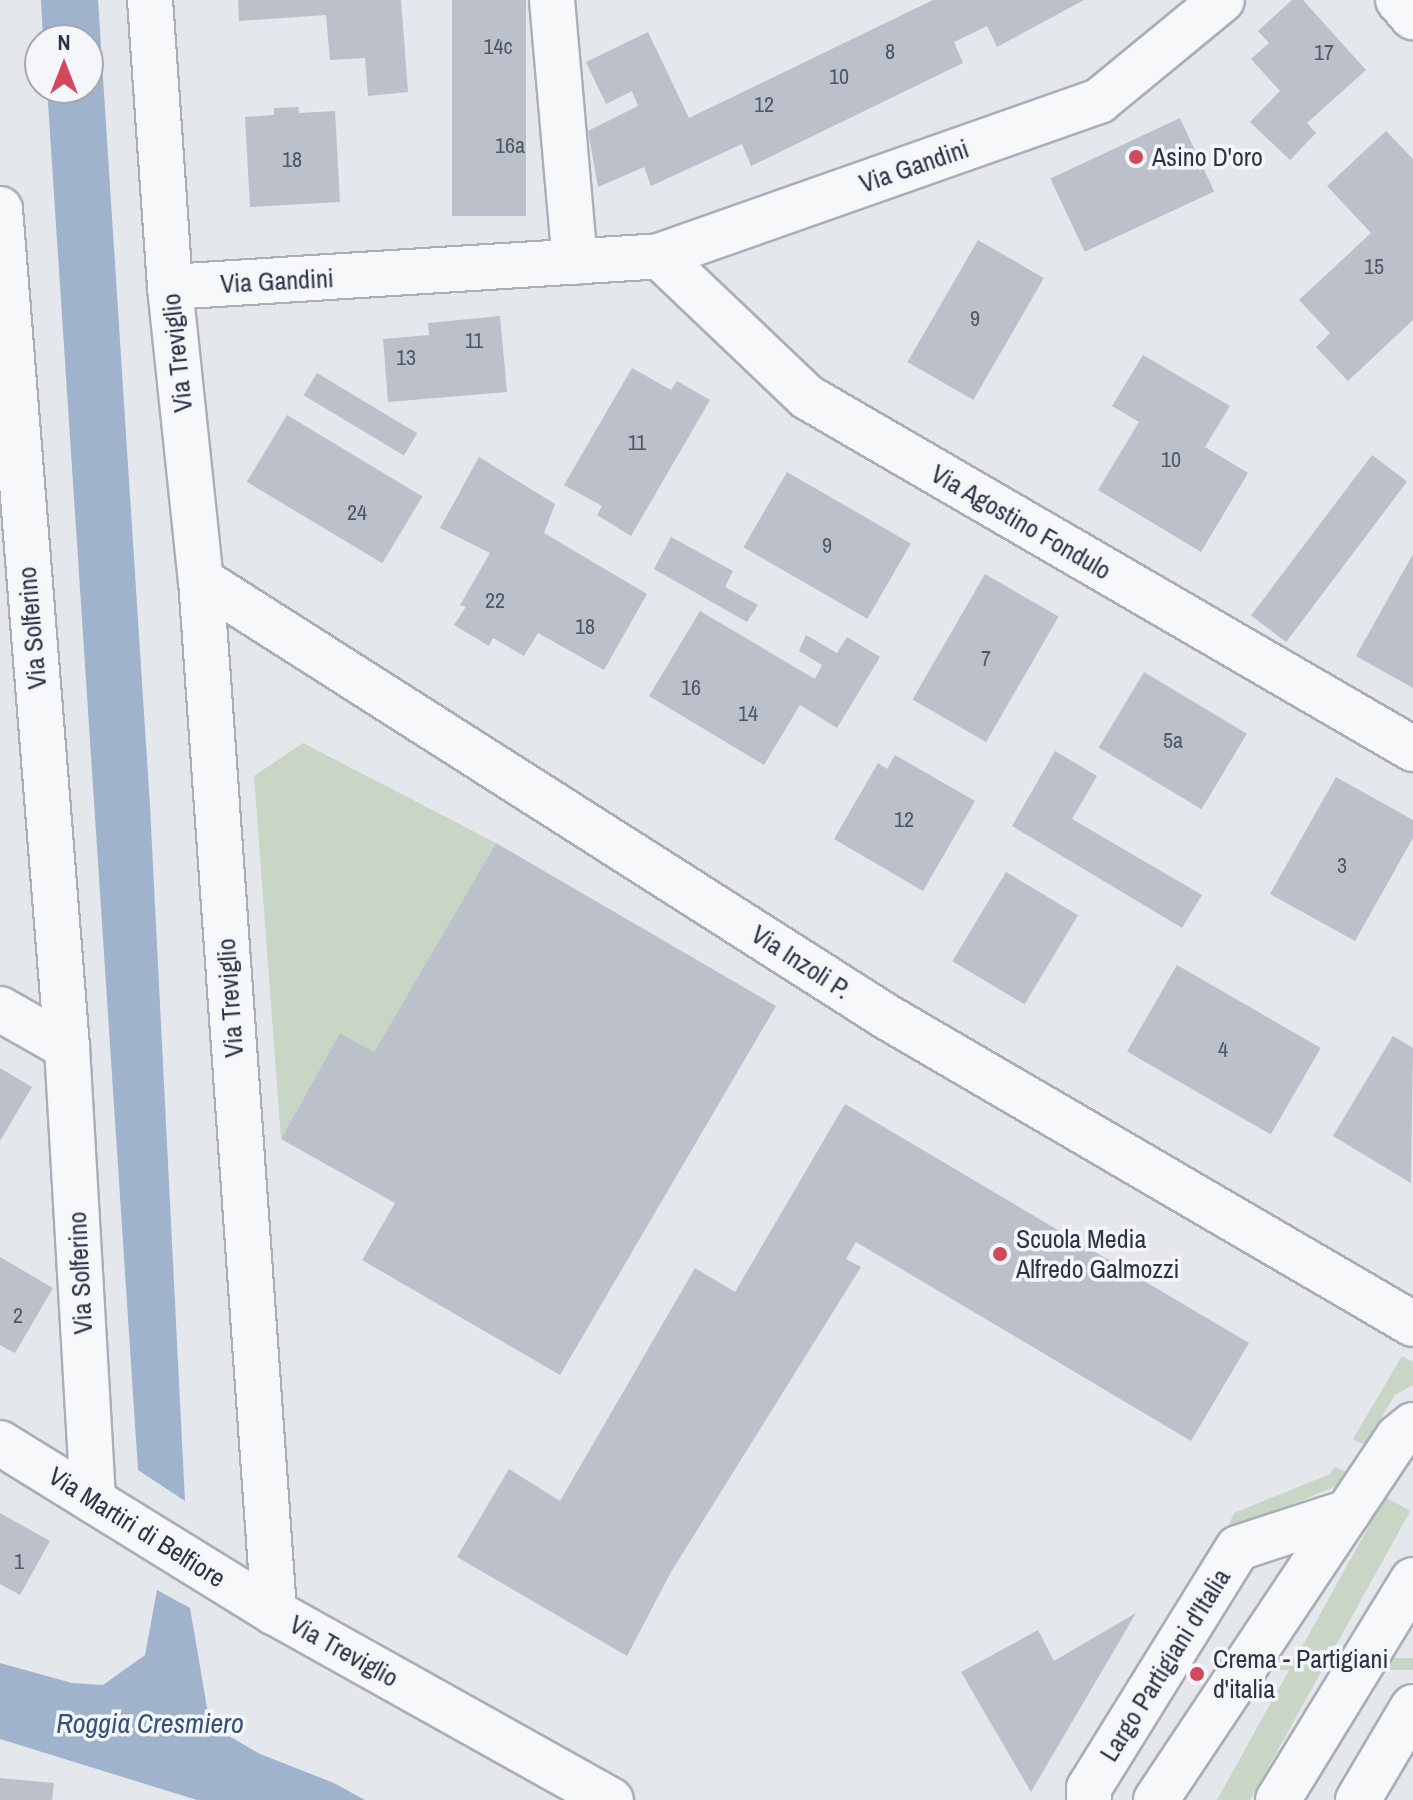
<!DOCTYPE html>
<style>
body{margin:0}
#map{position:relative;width:1413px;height:1800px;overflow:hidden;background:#e4e7ec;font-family:"Archivo Narrow",sans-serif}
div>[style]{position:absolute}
.green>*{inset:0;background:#c9d6c5;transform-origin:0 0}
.water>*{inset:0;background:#9fb4cc}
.building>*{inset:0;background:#bbc0ca;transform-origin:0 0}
.roads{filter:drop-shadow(2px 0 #a9aeb7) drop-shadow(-2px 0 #a9aeb7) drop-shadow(0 2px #a9aeb7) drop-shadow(0 -2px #a9aeb7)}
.minor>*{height:44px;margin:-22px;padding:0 22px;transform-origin:22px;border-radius:22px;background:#f7f8fa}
.dots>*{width:22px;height:22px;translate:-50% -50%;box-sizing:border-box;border:4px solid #f4f6f9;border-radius:50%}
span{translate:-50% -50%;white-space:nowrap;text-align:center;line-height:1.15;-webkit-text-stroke:7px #f4f6f9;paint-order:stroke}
.number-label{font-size:22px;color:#4f5766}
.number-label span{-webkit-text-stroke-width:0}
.poi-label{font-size:26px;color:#2b3445}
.left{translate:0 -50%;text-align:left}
.street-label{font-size:26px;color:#2b3445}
.water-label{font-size:28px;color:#34527a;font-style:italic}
.north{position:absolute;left:24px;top:24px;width:80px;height:80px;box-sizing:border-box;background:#f4f6f9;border:2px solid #a4a8b1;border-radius:50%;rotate:0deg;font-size:22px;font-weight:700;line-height:32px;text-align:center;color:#2b3445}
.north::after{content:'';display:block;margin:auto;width:28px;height:36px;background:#d1495b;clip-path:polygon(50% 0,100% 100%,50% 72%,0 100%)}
</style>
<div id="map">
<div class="green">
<div style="clip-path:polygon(303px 743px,496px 843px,374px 1052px,340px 1033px,281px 1139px,254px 776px)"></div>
<div style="clip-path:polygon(1402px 1356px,1413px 1362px,1413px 1385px,1395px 1395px,1365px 1445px,1353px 1439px)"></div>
<div style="clip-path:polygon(1335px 1467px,1350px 1474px,1341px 1484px,1225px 1533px,1234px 1513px,1330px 1474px)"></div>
<div style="left:1385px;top:1497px;width:29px;height:354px;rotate:29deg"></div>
<div style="left:1413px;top:1658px;width:12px;height:167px;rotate:90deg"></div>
</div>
<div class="water">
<div style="clip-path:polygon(41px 0,98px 0,150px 806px,185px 1501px,138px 1470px,47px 88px,88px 88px,88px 40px,43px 40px)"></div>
<div style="clip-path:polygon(157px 1590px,190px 1608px,210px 1725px,260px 1754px,334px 1783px,365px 1800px,197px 1800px,0 1739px,0 1663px,72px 1683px,103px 1685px,145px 1655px)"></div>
</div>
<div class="building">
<div style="clip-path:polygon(238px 0,401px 0,408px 92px,368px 96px,365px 58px,330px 60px,326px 15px,239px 21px)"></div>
<div style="left:452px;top:0;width:74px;height:216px"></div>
<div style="clip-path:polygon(933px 0,1084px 0,997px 47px,987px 26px,954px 42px,963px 63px,751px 166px,742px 144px,651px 186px,644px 167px,598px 187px,588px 131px,638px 106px,632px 91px,606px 104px,586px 62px,648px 32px,689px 118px)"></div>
<div style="clip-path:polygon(1292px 0,1303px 0,1366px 70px,1307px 123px,1316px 133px,1290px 160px,1250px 122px,1280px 91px,1251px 59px,1269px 43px,1258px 31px)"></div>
<div style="clip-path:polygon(298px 107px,299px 113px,335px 111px,340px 202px,250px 207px,245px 117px,274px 115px,274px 108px)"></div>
<div style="left:1180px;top:118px;width:81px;height:143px;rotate:65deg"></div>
<div style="clip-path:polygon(1386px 131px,1413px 159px,1413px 320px,1348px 381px,1316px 347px,1330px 333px,1299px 300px,1371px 233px,1327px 186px)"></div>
<div style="left:978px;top:240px;width:76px;height:141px;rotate:30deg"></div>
<div style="clip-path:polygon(500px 316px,507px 392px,388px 402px,383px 339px,429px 335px,428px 323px)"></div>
<div style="clip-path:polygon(1143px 355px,1230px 406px,1205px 447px,1248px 473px,1201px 552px,1098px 490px,1139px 422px,1112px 406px)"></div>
<div style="clip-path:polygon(632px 368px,671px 390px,677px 381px,710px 400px,631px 536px,597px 515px,602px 506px,564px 485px)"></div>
<div style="left:317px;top:373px;width:117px;height:26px;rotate:31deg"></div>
<div style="left:287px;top:415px;width:158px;height:78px;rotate:31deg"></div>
<div style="left:1372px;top:455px;width:44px;height:201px;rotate:37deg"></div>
<div style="clip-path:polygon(479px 457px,555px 504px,544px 533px,647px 594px,604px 670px,538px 633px,524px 656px,493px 638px,489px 646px,454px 625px,466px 607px,460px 605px,490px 553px,440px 528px)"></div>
<div style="left:787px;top:472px;width:143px;height:87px;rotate:30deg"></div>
<div style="clip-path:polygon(671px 537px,733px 571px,725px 587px,758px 605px,747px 622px,654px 569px)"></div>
<div style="clip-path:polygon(1413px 554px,1413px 688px,1356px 656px)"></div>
<div style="left:985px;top:574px;width:85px;height:145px;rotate:30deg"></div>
<div style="clip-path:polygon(700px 611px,815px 679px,822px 665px,799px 651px,806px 635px,837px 653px,847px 637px,880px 657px,837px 728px,800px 705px,764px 765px,649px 696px)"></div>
<div style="left:1144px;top:672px;width:120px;height:88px;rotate:31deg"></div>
<div style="clip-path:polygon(1055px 751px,1097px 776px,1072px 819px,1202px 895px,1182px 928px,1012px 826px)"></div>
<div style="clip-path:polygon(895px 755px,975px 801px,923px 891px,834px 839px,878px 763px,887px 769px)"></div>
<div style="clip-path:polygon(1336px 777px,1413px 820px,1413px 838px,1355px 941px,1270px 894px)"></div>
<div style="clip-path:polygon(496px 843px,776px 1006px,560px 1375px,362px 1260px,395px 1203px,281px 1139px,340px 1033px,374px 1052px)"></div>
<div style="left:1006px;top:872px;width:84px;height:104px;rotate:31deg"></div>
<div style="left:1177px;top:965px;width:166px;height:100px;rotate:30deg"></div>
<div style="clip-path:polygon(1393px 1036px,1413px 1048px,1411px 1183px,1333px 1136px)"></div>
<div style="clip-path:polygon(0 1068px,32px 1087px,0 1141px)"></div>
<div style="clip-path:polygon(845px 1104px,1249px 1343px,1191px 1441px,856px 1242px,846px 1259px,861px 1267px,671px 1572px,627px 1656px,457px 1557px,509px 1469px,560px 1501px,695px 1268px,735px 1292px)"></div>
<div style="clip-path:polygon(0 1257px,53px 1288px,15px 1353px,0 1345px)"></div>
<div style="clip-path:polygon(0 1513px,50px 1541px,20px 1595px,0 1584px)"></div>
<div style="clip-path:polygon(1136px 1613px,1031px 1792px,961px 1672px,1038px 1630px,1054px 1661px)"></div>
<div style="clip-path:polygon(0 1778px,54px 1783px,52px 1800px,0 1800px)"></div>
</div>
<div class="roads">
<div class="minor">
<div style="left:150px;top:0;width:288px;rotate:86deg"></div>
<div style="left:170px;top:287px;width:295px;rotate:84deg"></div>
<div style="left:201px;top:580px;width:1035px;rotate:85.95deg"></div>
<div style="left:552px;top:0;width:263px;rotate:85deg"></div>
<div style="left:1398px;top:0;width:23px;rotate:49deg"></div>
<div style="left:0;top:209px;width:841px;rotate:85.43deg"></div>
<div style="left:67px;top:1047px;width:454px;rotate:86.7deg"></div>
<div style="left:659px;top:256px;width:204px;rotate:43.6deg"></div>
<div style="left:807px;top:397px;width:701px;rotate:30.15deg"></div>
<div style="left:170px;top:287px;width:490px;rotate:-3.6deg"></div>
<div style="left:659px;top:256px;width:467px;rotate:-19.4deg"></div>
<div style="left:1099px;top:101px;width:159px;rotate:-39.4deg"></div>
<div style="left:201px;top:580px;width:813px;rotate:32.5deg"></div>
<div style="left:887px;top:1017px;width:609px;rotate:30.27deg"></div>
<div style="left:0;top:1009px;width:77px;rotate:29.6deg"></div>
<div style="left:0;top:1443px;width:322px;rotate:31.7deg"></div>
<div style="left:274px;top:1612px;width:386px;rotate:29.2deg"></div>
<div style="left:1089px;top:1800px;width:12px;rotate:-90deg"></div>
<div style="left:1089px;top:1788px;width:282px;rotate:-58.2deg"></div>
<div style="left:1238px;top:1548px;width:116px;rotate:-18.1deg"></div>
<div style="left:1156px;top:1800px;width:436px;rotate:-56.3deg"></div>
<div style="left:1398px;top:1437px;width:19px;rotate:-39deg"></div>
<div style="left:1278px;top:1800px;width:258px;rotate:-58.5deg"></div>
<div style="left:1358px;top:1800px;width:108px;rotate:-59.4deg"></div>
</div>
</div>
<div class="dots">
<div style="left:1136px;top:157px;background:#d1495b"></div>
<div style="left:1000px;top:1254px;background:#d1495b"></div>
<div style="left:1197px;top:1674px;background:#d1495b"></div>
</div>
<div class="number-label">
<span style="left:498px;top:47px">14c</span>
<span style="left:890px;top:52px">8</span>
<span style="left:1324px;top:53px">17</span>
<span style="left:839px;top:77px">10</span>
<span style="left:764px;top:105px">12</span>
<span style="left:510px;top:146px">16a</span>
<span style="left:292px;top:160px">18</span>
<span style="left:1374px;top:267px">15</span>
<span style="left:975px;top:319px">9</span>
<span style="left:474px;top:341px">11</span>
<span style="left:406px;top:358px">13</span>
<span style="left:637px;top:443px">11</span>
<span style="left:1171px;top:460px">10</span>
<span style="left:357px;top:513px">24</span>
<span style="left:827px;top:546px">9</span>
<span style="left:495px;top:601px">22</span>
<span style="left:585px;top:627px">18</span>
<span style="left:986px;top:659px">7</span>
<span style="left:691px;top:688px">16</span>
<span style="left:748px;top:714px">14</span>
<span style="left:1173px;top:741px">5a</span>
<span style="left:904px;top:820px">12</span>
<span style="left:1342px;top:866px">3</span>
<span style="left:1223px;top:1050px">4</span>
<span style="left:18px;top:1316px">2</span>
<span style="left:19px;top:1562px">1</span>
</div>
<div class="poi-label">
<span class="left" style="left:1152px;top:157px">Asino D'oro</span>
<span class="left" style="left:1016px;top:1254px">Scuola Media<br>Alfredo Galmozzi</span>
<span class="left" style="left:1213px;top:1674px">Crema - Partigiani<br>d'italia</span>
</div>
<div class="street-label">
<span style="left:914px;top:166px;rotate:-19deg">Via Gandini</span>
<span style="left:277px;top:281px;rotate:-3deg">Via Gandini</span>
<span style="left:177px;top:353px;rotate:-96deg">Via Treviglio</span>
<span style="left:1021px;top:522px;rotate:30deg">Via Agostino Fondulo</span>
<span style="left:32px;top:628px;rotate:-95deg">Via Solferino</span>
<span style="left:801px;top:962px;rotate:33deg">Via Inzoli P.</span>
<span style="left:230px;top:998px;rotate:-94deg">Via Treviglio</span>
<span style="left:80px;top:1273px;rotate:-93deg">Via Solferino</span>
<span style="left:137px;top:1527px;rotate:32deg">Via Martiri di Belfiore</span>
<span style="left:344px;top:1651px;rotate:29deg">Via Treviglio</span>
<span style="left:1165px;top:1665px;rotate:-58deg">Largo Partigiani d'Italia</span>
</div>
<div class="water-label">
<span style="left:150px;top:1723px">Roggia Cresmiero</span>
</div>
<div class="north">N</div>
</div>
